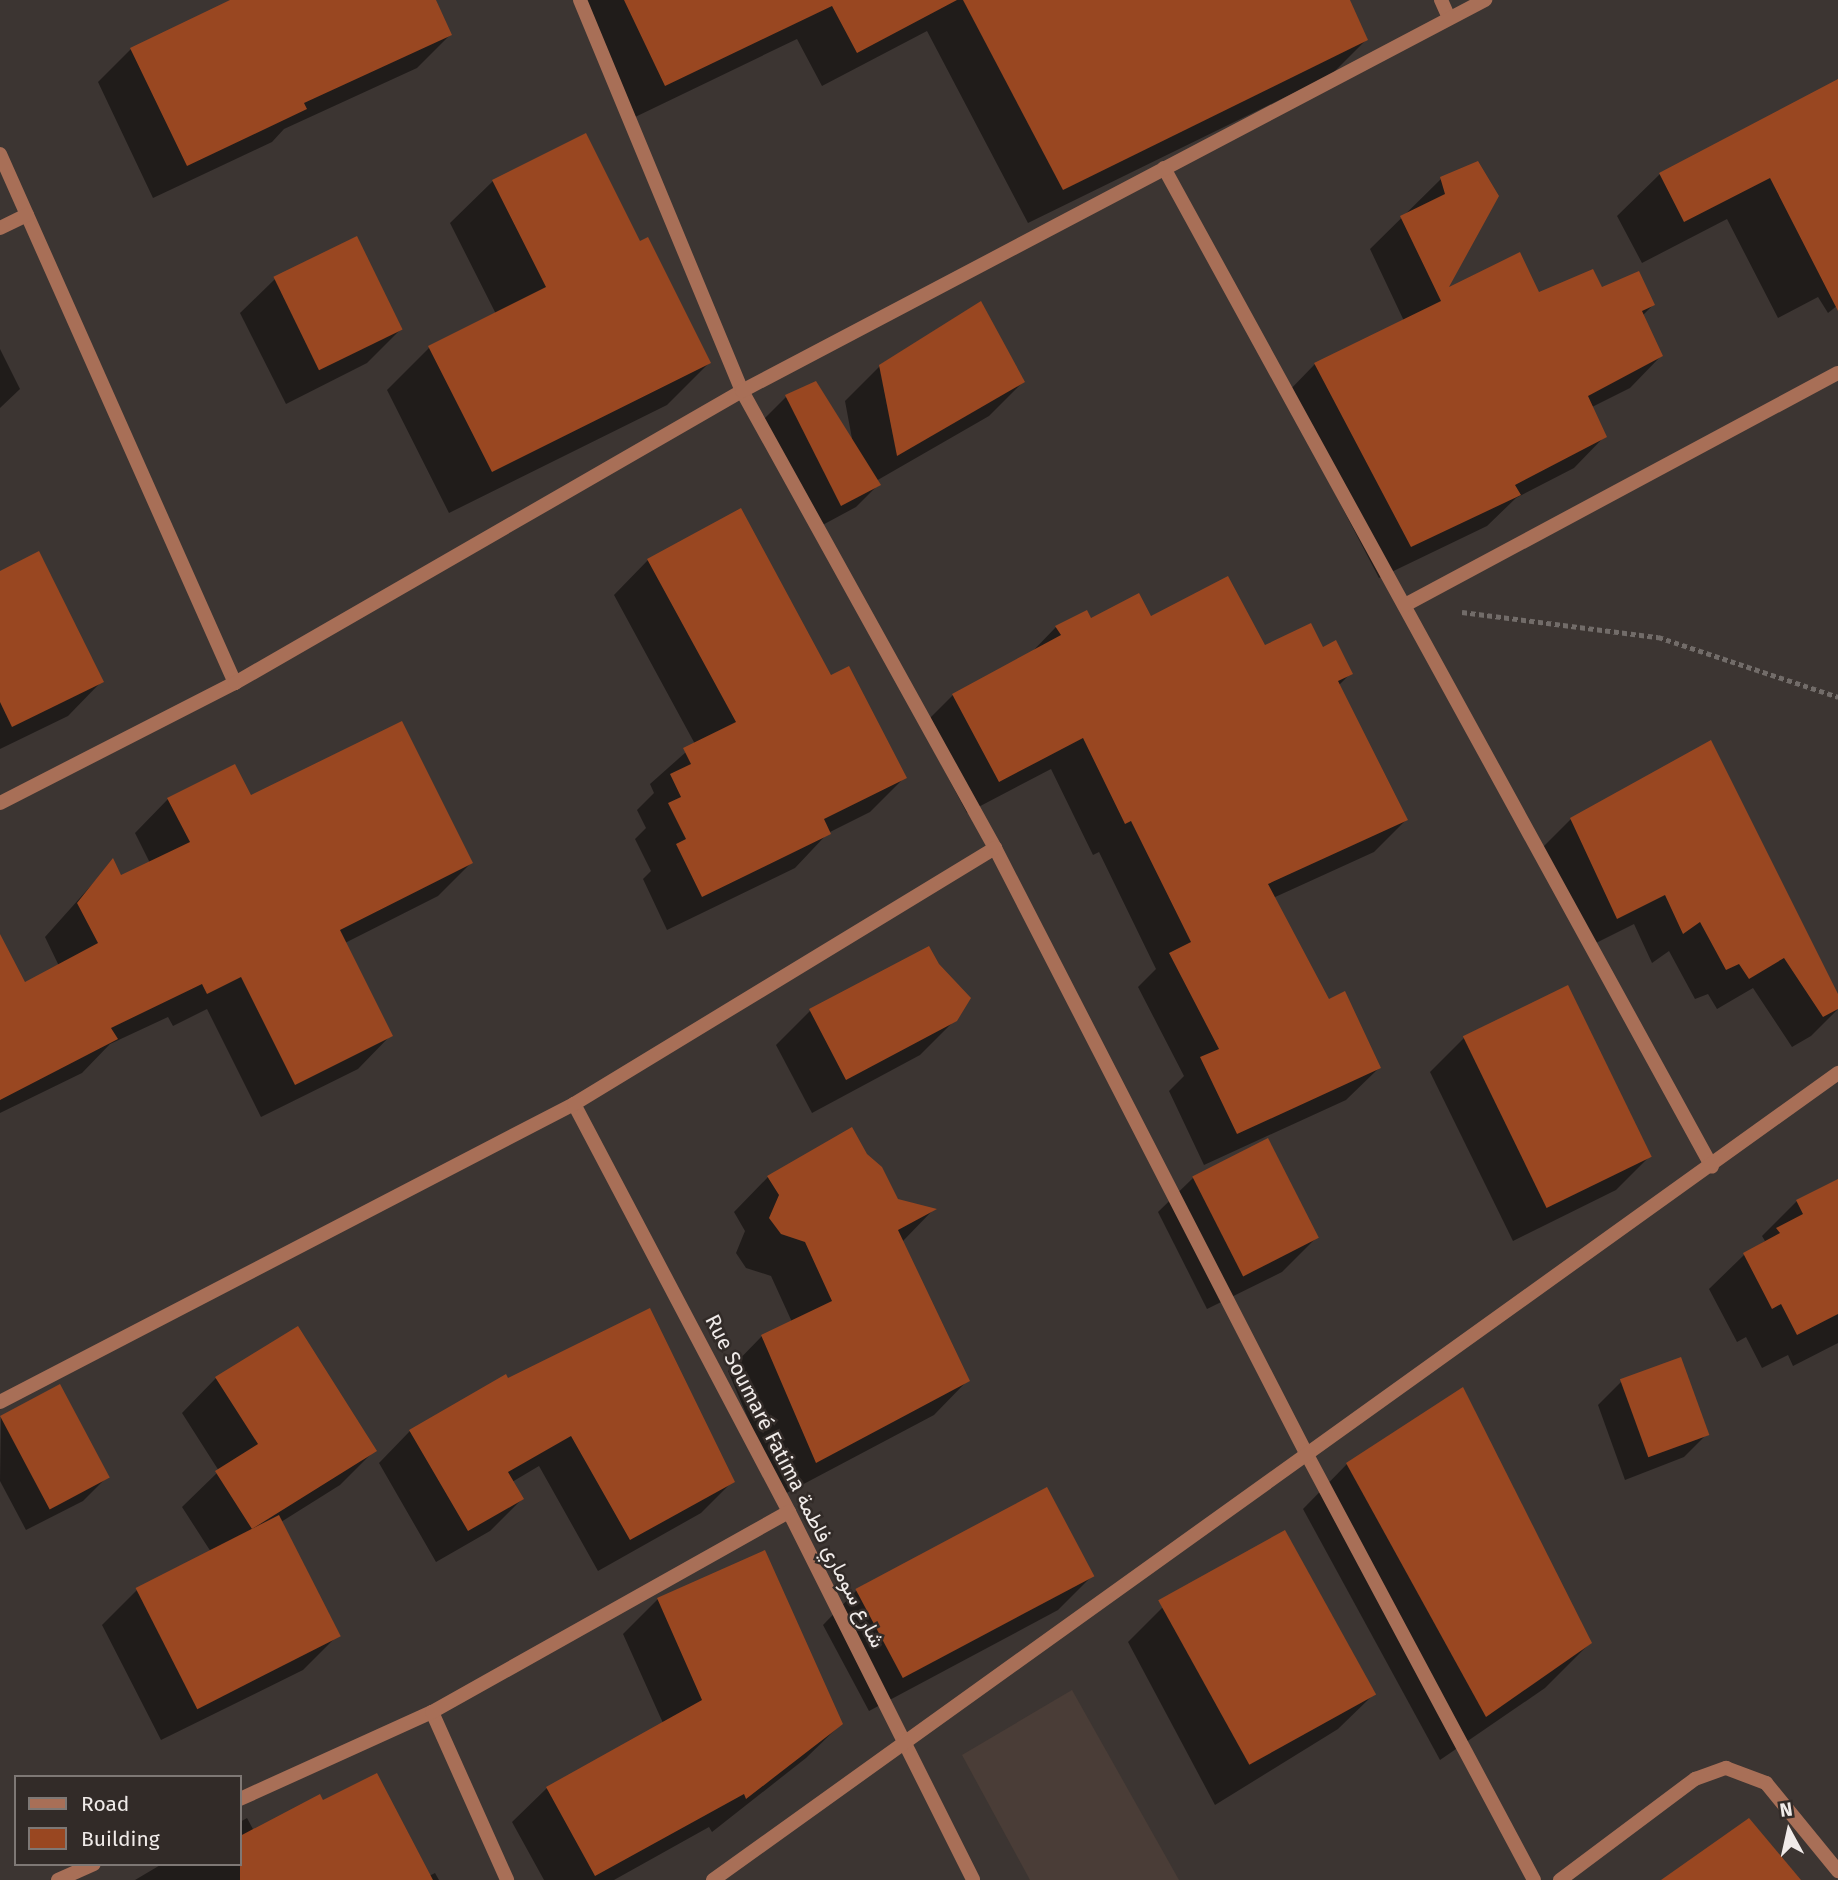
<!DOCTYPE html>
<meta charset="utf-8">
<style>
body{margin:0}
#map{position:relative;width:1838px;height:1880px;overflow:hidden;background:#3c3532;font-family:"Fira Sans",Vazirmatn,sans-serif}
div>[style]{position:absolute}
.built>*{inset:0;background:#4a3d37}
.shadow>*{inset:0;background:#0007}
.building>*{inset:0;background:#994721;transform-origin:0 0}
.path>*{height:4.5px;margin-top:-2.25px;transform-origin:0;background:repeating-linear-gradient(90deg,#726c69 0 5px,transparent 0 8.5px)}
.minor>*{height:14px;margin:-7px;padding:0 7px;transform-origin:7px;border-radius:7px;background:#a86f57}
span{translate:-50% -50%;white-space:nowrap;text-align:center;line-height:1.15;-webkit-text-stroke:5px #322b28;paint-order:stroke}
.street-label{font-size:21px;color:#f0ebe9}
.legend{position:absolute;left:14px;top:1775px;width:228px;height:91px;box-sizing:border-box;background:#322b28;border:2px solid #7e7875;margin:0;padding:9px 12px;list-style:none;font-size:21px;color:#f0ebe9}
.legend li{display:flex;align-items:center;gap:14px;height:35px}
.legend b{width:35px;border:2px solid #7e7875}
.north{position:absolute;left:1754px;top:1796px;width:70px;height:70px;-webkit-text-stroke:5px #322b28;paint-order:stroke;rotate:352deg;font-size:19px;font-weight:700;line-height:28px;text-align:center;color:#f0ebe9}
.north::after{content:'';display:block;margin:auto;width:24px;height:32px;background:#f0ebe9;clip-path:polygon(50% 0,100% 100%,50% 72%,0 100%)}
</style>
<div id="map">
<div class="built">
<div style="clip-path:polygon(1072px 1690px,1179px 1880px,1030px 1880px,962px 1755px)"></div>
</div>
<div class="shadow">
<div style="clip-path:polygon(234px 0,434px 0,450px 35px,417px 68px,284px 129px,272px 142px,153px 198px,98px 82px,131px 49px)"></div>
<div style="clip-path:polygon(573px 0,1348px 0,1366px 40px,1332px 74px,1028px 223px,927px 31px,822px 86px,797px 39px,631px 119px)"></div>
<div style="clip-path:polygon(1838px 81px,1838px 305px,1828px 313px,1818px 297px,1778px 318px,1727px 219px,1642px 263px,1617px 216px,1660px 174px)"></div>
<div style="clip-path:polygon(1477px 164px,1444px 292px,1538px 294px,1602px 289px,1653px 305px,1642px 316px,1661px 356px,1630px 388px,1592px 407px,1605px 436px,1574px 468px,1516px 498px,1487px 526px,1379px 578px,1284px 396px,1315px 364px,1404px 321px,1370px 249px,1441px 179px)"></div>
<div style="clip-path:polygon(493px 181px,639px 243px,709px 363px,667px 405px,449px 513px,387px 390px,429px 348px,496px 314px,450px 223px)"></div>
<div style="clip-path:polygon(356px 238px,401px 329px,367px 363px,286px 404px,240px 313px,275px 279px)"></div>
<div style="clip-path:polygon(0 349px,20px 389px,0 408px)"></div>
<div style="clip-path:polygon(880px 366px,1023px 382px,989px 416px,876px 481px,879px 484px,856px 507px,817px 528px,763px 420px,786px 397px,853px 444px,845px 401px)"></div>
<div style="clip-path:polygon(648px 560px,830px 678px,904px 778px,870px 812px,828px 833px,795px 868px,667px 930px,643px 879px,651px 871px,635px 839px,646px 828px,637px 810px,654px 793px,650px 784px,695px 744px,614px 595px)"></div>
<div style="clip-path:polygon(0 573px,102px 681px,68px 716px,0 749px)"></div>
<div style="clip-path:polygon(1150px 618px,1264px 647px,1322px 649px,1351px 673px,1338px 686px,1406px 820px,1374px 852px,1273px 898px,1328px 1001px,1379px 1068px,1346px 1100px,1204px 1165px,1169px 1091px,1184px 1076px,1138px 987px,1156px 969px,1099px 852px,1093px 855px,1051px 769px,967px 813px,921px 727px,953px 695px,1029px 655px,1056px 627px,1091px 620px)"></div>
<div style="clip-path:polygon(1711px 742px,1838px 998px,1838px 1009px,1811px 1036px,1792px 1047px,1753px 988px,1717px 1009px,1708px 994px,1695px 999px,1669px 951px,1652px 963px,1634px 924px,1586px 948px,1540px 850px,1571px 819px)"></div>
<div style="clip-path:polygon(250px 798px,471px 863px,438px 896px,345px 943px,391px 1035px,358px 1069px,261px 1117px,207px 1009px,173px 1026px,168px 1017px,110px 1044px,82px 1073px,0 1113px,0 938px,24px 984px,59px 966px,45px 937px,113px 861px,121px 877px,150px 863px,135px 833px,168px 799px)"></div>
<div style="clip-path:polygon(928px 948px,956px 1019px,920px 1055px,812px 1113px,776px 1045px,810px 1011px)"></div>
<div style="clip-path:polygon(1567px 987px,1650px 1156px,1616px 1190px,1513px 1241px,1430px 1072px,1464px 1038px)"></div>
<div style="clip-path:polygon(865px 1155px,897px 1201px,933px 1210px,902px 1242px,968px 1380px,934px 1415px,781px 1496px,728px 1371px,762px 1336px,792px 1322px,771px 1276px,746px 1268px,736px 1253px,745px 1231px,734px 1212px,768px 1177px)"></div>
<div style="clip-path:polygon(1193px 1178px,1316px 1238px,1282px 1272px,1207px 1309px,1158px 1212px)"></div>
<div style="clip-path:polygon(1838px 1180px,1838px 1343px,1793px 1366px,1788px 1355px,1762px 1368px,1746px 1337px,1737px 1342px,1709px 1289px,1744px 1255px,1765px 1241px,1762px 1236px,1797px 1201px)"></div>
<div style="clip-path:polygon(216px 1378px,374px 1451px,340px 1485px,281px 1522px,338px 1635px,303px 1670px,161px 1740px,102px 1625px,137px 1590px,211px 1552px,182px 1507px,219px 1471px,182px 1413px)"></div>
<div style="clip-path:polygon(508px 1380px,733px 1481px,701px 1513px,598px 1571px,539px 1466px,512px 1482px,522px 1499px,490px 1531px,436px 1562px,379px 1463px,410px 1431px)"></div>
<div style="clip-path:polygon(1621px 1382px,1707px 1434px,1684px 1457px,1625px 1480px,1598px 1405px)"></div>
<div style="clip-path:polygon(1px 1416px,106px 1478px,83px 1501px,26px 1530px,0 1481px)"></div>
<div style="clip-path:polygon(1347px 1464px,1590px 1643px,1545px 1688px,1440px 1760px,1303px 1509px)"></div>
<div style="clip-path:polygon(1092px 1576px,1058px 1610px,869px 1711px,823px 1625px,857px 1590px)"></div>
<div style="clip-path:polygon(658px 1599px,841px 1724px,806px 1758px,712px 1832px,709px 1827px,614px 1880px,544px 1880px,512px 1822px,547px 1788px,663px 1723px,623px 1634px)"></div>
<div style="clip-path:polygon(1162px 1608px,1373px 1695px,1338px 1729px,1215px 1805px,1128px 1642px)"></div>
<div style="clip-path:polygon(323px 1803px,429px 1876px,435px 1873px,439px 1880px,135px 1880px,162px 1864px,240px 1864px,240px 1822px,247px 1818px,254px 1831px)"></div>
</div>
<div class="building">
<div style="clip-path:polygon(230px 0,436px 0,452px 35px,304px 103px,307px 109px,187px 166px,130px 48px)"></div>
<div style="clip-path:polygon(624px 0,957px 0,857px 53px,832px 6px,665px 86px)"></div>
<div style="clip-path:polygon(963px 0,1350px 0,1368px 40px,1063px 190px)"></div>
<div style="clip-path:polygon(1838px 79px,1838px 311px,1770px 178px,1684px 222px,1659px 173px)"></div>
<div style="clip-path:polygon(586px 133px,640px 241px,648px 237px,711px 363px,492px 472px,428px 346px,546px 287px,492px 180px)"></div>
<div style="clip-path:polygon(1478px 161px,1499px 196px,1449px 287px,1520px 252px,1539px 292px,1593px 269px,1602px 287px,1639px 271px,1655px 305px,1642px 311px,1663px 356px,1588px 396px,1607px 437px,1515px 485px,1521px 495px,1411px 547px,1314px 363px,1441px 301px,1400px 216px,1445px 194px,1440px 177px)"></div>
<div style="left:357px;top:236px;width:104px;height:93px;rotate:64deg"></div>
<div style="clip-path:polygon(981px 301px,1025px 382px,897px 456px,879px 365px)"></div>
<div style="clip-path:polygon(816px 381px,881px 485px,841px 506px,785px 395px)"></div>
<div style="clip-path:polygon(741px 508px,831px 675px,849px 666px,907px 778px,824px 819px,831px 834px,702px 897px,676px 844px,686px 839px,668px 803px,681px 797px,670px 774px,691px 764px,683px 748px,736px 722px,647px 559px)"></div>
<div style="clip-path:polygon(39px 551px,104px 682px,12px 727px,0 702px,0 571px)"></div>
<div style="clip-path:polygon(1228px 576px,1265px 645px,1311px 623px,1323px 647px,1336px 640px,1353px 674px,1338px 681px,1408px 820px,1268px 884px,1329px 999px,1345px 991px,1381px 1068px,1237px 1134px,1200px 1057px,1219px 1049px,1169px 953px,1191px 942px,1131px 821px,1125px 824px,1083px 738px,999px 782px,952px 694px,1061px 635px,1055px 626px,1087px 610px,1091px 618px,1139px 593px,1151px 616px)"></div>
<div style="clip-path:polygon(402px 721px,473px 863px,340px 930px,393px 1036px,295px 1085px,241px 977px,207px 994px,202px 984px,111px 1028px,118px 1039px,0 1100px,0 934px,25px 982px,98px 943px,77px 903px,113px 858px,121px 875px,190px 842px,167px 798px,235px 764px,251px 795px)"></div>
<div style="clip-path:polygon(1711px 740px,1838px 994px,1838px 1009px,1823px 1017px,1784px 958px,1749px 979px,1739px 964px,1726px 970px,1700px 922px,1683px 934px,1665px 895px,1617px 919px,1570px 818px)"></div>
<div style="clip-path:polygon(929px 946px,939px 964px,971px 998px,957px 1021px,846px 1080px,809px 1009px)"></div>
<div style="left:1568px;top:985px;width:191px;height:117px;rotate:64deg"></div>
<div style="clip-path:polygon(852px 1127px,867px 1154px,882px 1167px,898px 1199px,937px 1209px,898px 1230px,970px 1381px,816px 1463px,761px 1335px,832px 1301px,805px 1242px,781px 1234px,769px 1218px,779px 1195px,767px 1176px)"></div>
<div style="left:1268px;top:1138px;width:112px;height:85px;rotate:63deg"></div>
<div style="clip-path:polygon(1838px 1179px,1838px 1314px,1797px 1335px,1781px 1304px,1772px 1309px,1743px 1253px,1780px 1233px,1776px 1228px,1803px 1214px,1796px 1200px)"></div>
<div style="clip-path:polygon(650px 1308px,735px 1482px,630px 1540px,571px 1436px,508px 1472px,524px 1499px,468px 1531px,409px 1430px,506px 1374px,508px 1378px)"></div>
<div style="clip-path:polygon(298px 1326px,377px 1451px,252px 1529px,215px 1471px,258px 1444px,215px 1377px)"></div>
<div style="left:1681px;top:1357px;width:83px;height:65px;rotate:70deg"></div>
<div style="left:60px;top:1384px;width:106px;height:68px;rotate:62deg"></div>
<div style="clip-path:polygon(1463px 1387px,1592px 1643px,1486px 1717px,1346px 1463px)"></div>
<div style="left:1047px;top:1487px;width:101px;height:217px;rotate:62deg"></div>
<div style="left:279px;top:1515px;width:136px;height:161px;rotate:63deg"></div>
<div style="left:1285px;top:1530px;width:188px;height:145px;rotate:61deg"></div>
<div style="clip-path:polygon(765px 1550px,843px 1724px,746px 1799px,744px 1794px,595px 1876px,546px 1787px,702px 1700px,657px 1598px)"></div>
<div style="clip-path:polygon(377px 1773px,433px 1880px,240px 1880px,240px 1836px,320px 1794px,323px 1800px)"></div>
<div style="clip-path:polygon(1749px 1818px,1801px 1880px,1661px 1880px)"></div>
</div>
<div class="path">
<div style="left:1462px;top:612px;width:198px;rotate:7.3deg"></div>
<div style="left:1658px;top:637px;width:190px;rotate:18.4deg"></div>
</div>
<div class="minor">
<div style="left:580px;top:0;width:423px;rotate:67.5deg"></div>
<div style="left:742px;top:391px;width:522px;rotate:61.03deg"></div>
<div style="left:995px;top:848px;width:678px;rotate:62.79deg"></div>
<div style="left:1305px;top:1451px;width:486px;rotate:61.9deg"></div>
<div style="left:1441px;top:0;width:20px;rotate:66deg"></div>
<div style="left:0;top:154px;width:579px;rotate:66.05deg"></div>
<div style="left:1164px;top:168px;width:1139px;rotate:61.25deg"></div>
<div style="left:0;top:228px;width:30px;rotate:-26deg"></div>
<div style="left:1405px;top:605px;width:491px;rotate:-28.2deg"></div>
<div style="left:0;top:803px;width:264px;rotate:-27.1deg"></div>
<div style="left:235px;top:683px;width:585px;rotate:-29.94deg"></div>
<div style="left:742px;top:391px;width:840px;rotate:-27.76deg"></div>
<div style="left:574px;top:1104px;width:461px;rotate:62.2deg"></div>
<div style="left:789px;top:1512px;width:411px;rotate:63.4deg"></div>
<div style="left:0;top:1402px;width:647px;rotate:-27.44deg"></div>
<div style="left:574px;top:1104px;width:493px;rotate:-31.3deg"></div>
<div style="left:432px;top:1712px;width:184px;rotate:65.9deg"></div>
<div style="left:240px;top:1799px;width:211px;rotate:-24.4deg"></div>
<div style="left:432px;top:1712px;width:409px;rotate:-29.3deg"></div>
<div style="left:58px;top:1880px;width:39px;rotate:-24deg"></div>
<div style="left:713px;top:1880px;width:1385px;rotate:-35.65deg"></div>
<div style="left:1560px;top:1880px;width:169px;rotate:-36.8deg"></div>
<div style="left:1695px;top:1779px;width:33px;rotate:-20deg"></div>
<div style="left:1726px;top:1768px;width:43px;rotate:20.6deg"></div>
<div style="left:1766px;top:1783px;width:114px;rotate:50.7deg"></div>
</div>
<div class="street-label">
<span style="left:795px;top:1481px;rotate:63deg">Rue Soumaré Fatima شارع سوماري فاطمة</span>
</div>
<ul class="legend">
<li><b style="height:9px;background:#a86f57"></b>Road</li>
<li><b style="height:19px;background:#994721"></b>Building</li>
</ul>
<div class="north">N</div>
</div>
